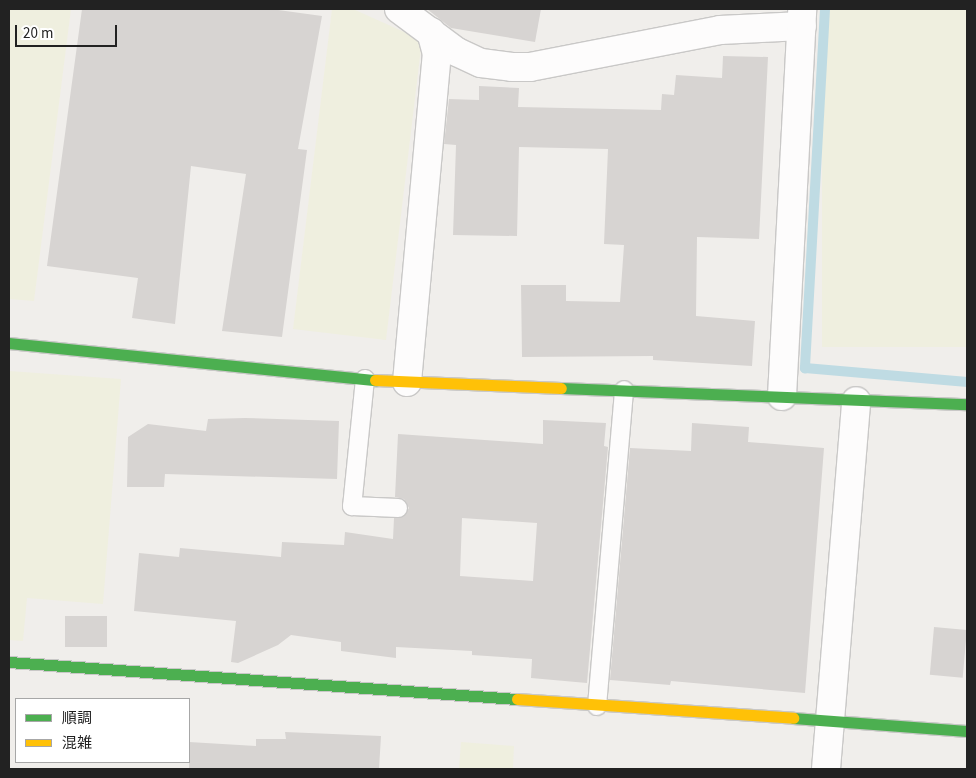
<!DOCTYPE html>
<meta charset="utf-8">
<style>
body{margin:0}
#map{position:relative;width:976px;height:778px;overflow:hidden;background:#f0eeeb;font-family:"Source Sans 3","Noto Sans JP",sans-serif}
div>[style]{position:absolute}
.farmland>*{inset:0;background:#efefdf;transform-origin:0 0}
.stream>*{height:10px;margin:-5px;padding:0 5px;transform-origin:5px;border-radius:5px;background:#bfdbe3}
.building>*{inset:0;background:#d7d4d2;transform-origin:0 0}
.roads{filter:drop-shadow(1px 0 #c9c8c7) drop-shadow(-1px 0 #c9c8c7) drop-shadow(0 1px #c9c8c7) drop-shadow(0 -1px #c9c8c7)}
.lane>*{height:18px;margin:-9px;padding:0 9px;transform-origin:9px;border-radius:9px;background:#fdfcfc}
.street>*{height:28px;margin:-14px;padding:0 14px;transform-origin:14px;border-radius:14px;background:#fdfcfc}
.fast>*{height:11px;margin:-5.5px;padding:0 5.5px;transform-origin:5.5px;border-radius:5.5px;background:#4caf50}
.slow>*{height:11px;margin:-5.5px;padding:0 5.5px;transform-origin:5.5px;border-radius:5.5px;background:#ffc107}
span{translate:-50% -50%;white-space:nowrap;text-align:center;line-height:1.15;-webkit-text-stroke:5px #fff;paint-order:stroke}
.frame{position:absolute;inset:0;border:10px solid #222;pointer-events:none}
.legend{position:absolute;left:15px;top:698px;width:175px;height:65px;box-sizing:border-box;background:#fff;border:1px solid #a7a7a7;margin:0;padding:6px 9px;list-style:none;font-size:15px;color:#222}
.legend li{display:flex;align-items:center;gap:10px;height:25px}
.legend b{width:25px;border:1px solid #a7a7a7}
.scale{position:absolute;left:15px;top:25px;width:102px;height:22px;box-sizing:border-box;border:2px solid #222;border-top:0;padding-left:6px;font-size:15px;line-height:18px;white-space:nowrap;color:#222;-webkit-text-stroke:4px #fff;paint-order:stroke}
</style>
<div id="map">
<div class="farmland">
<div style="clip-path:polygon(9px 9px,71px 9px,34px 301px,9px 299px)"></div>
<div style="clip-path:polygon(332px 9px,353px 9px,422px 40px,386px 340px,293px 329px)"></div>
<div style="left:822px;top:9px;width:145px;height:338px"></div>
<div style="clip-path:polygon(9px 371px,121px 379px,103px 604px,27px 598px,23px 641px,9px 640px)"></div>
<div style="clip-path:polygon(461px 742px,514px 746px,513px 769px,459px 769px)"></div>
</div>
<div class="stream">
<div style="left:825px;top:9px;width:360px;rotate:93.2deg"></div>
<div style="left:805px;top:368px;width:163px;rotate:4.9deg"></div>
</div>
<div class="building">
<div style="clip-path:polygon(82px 9px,271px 9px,322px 16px,298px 149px,307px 150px,282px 337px,222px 331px,246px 174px,191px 166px,175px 324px,132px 318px,138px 278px,47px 266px)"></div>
<div style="clip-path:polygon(427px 9px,541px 9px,535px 42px,451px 28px)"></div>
<div style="clip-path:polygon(723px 56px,768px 57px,759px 239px,697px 237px,696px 316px,755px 321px,752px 366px,653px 360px,653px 356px,522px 357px,521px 285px,566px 285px,566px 301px,620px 302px,624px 245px,604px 244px,608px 149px,519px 147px,517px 236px,453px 235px,456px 145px,444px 144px,449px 99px,479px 100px,479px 86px,519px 88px,518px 107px,661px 110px,662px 94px,674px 95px,676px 75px,722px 78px)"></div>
<div style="clip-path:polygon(245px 418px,339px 421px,337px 479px,165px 474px,164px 487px,127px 487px,128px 437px,148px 424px,206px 431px,208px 419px)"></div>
<div style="clip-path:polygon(evenodd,543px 420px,606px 423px,604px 446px,608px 447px,587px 683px,531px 678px,532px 659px,472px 655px,472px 651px,396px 647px,396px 658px,341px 651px,341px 642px,291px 635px,278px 645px,238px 663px,231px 662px,236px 621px,134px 611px,139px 553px,179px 557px,180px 548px,281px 557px,282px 542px,344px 545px,345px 532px,393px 539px,394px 518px,403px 517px,409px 508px,404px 499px,395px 497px,398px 434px,543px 444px,543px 420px,462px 518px,537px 523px,533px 581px,460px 576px,462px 518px)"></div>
<div style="clip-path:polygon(692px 423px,749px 427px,748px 442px,824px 448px,805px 693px,671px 681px,670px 685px,610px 680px,630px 448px,691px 451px)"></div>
<div style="left:65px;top:616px;width:42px;height:31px"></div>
<div style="left:934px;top:627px;width:33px;height:48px;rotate:5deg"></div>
<div style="clip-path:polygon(285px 732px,381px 736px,379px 769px,189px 769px,189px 742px,256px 746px,256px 739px,286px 739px)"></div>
</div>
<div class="roads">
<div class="lane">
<div style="left:365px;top:379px;width:128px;rotate:95.8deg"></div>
<div style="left:352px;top:506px;width:46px;rotate:2.5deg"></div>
<div style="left:597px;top:706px;width:317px;rotate:-85.1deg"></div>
</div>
<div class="street">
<div style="left:399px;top:9px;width:72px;rotate:36.6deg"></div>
<div style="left:457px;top:52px;width:26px;rotate:25deg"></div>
<div style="left:481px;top:63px;width:31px;rotate:7deg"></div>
<div style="left:512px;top:67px;width:18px"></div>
<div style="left:530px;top:67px;width:194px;rotate:-11deg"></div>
<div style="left:720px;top:30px;width:82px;rotate:-2.8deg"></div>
<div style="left:407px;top:382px;width:329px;rotate:-84.8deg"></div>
<div style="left:437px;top:54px;width:23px;rotate:-105deg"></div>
<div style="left:782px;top:396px;width:388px;rotate:-87deg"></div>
<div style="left:826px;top:769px;width:369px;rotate:-85.3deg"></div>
</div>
<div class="fast">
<div style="left:9px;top:343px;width:368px;rotate:5.8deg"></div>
<div style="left:561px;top:388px;width:406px;rotate:2.3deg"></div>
<div style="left:9px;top:662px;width:509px;rotate:4.17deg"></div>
<div style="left:793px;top:718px;width:174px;rotate:4.3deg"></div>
</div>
<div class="slow">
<div style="left:375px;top:380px;width:186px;rotate:2.5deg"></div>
<div style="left:517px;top:699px;width:277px;rotate:3.9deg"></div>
</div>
</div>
<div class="frame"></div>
<ul class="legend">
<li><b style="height:6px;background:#4caf50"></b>順調</li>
<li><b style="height:6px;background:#ffc107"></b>混雑</li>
</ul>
<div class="scale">20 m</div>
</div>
